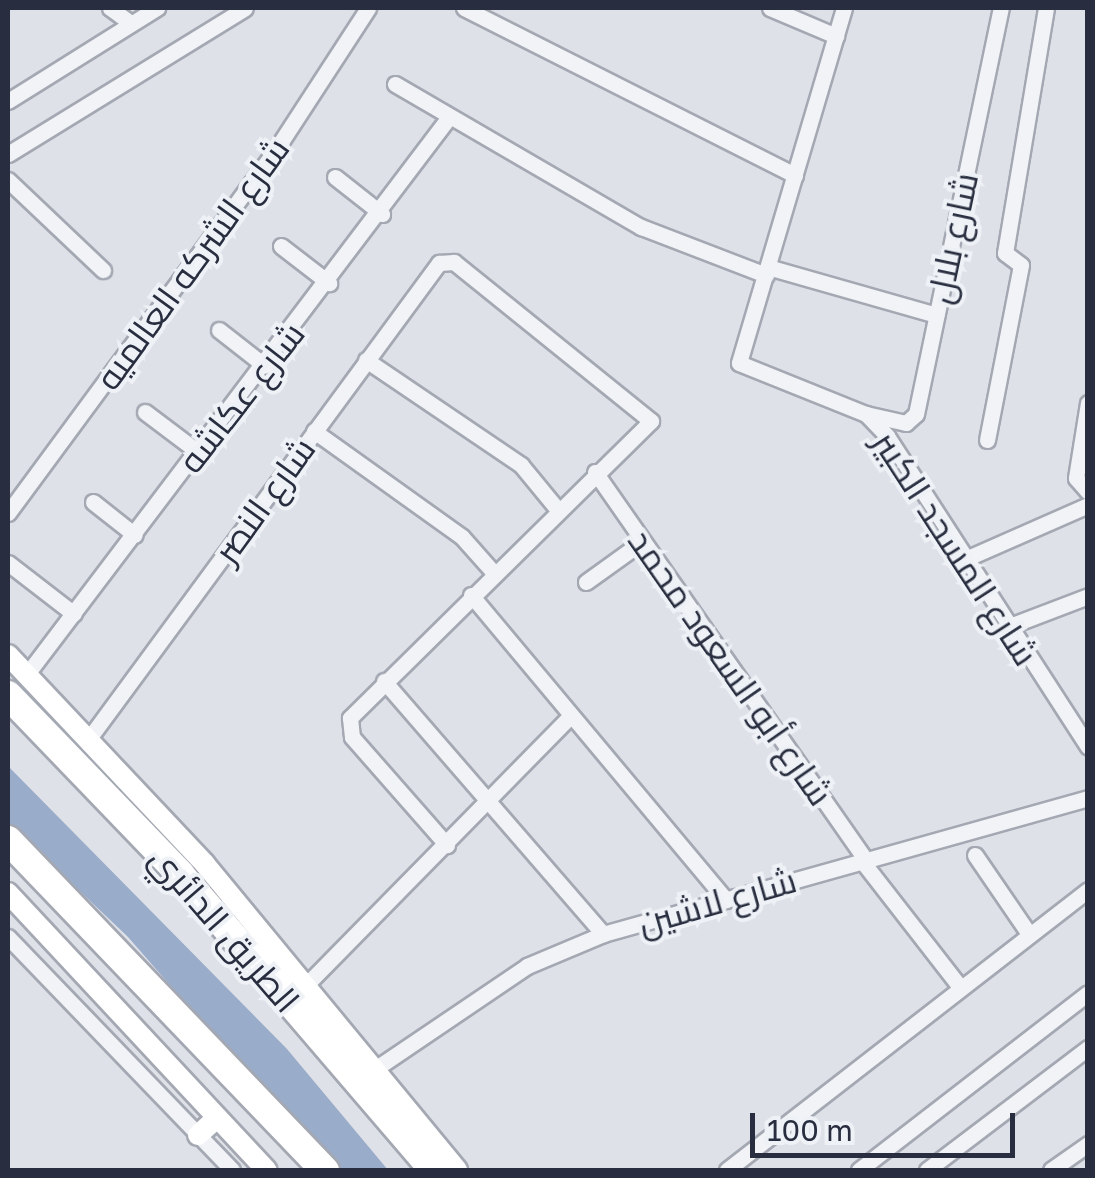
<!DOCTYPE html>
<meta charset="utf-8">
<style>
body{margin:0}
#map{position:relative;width:1095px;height:1178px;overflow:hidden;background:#dfe1e8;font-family:"Golos Text",Cairo,sans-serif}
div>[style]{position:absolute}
.water>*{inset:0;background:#99acc9}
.roads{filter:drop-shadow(2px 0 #a4a8b2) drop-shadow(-2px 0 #a4a8b2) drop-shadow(0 2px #a4a8b2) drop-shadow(0 -2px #a4a8b2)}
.street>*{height:15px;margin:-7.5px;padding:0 7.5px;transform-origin:7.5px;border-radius:7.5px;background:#f1f3f6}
.secondary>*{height:20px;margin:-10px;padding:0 10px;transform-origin:10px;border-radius:10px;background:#fff}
.highway>*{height:28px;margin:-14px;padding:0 14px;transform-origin:14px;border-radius:14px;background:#fff}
span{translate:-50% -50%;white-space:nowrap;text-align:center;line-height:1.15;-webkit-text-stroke:8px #eef1f6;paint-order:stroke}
.street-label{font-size:35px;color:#282e3f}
.frame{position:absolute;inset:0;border:10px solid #282e3f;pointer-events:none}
.scale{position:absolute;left:750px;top:1113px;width:265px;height:45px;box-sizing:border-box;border:5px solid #282e3f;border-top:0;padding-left:12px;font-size:30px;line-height:35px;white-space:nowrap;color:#282e3f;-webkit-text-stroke:8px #eef1f6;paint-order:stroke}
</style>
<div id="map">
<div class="water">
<div style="clip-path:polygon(8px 766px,287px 1049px,388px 1170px,331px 1170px,128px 937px,8px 823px)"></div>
</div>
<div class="roads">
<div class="street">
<div style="left:110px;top:8px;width:26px;rotate:36deg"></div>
<div style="left:464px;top:8px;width:371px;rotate:26.8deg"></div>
<div style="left:770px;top:8px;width:72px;rotate:23deg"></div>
<div style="left:844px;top:8px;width:370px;rotate:106.5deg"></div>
<div style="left:739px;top:363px;width:137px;rotate:21.9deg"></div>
<div style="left:866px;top:414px;width:30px;rotate:46deg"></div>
<div style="left:887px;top:436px;width:370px;rotate:57.1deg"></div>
<div style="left:395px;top:84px;width:285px;rotate:30.2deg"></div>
<div style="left:641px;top:227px;width:134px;rotate:21deg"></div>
<div style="left:8px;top:101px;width:176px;rotate:-32deg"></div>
<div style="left:8px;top:154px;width:278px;rotate:-31.6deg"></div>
<div style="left:335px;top:177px;width:60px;rotate:38.2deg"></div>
<div style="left:8px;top:180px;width:131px;rotate:43.5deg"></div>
<div style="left:281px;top:246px;width:61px;rotate:37.6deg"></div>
<div style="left:768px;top:267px;width:175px;rotate:15.9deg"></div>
<div style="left:219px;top:330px;width:58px;rotate:38deg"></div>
<div style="left:366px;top:360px;width:187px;rotate:34.1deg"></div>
<div style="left:521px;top:465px;width:58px;rotate:50.6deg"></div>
<div style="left:1088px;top:403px;width:76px;rotate:99.1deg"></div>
<div style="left:1076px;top:478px;width:18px;rotate:49deg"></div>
<div style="left:145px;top:412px;width:66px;rotate:37deg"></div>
<div style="left:866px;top:414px;width:41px;rotate:12.7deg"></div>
<div style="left:906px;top:423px;width:13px;rotate:-42deg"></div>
<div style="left:916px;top:414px;width:415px;rotate:-78.2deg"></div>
<div style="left:314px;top:431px;width:182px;rotate:35.6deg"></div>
<div style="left:462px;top:537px;width:48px;rotate:48.4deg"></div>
<div style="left:987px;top:440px;width:178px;rotate:-79deg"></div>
<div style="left:1021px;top:265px;width:20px;rotate:-143deg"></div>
<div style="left:1005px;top:253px;width:248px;rotate:-80.5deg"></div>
<div style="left:595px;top:472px;width:475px;rotate:55.1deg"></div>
<div style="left:93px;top:502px;width:53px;rotate:38.2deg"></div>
<div style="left:8px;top:513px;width:446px;rotate:-53.6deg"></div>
<div style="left:273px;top:154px;width:174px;rotate:-56.9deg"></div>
<div style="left:963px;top:560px;width:137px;rotate:-23.7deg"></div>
<div style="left:8px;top:563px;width:83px;rotate:37.7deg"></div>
<div style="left:586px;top:582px;width:70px;rotate:-35.7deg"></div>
<div style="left:471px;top:595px;width:398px;rotate:50.1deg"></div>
<div style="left:1007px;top:627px;width:87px;rotate:-20.9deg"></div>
<div style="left:27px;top:674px;width:699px;rotate:-52.85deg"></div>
<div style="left:384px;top:681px;width:335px;rotate:49.1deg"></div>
<div style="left:90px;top:737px;width:589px;rotate:-53.64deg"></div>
<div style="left:439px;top:263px;width:15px;rotate:-4deg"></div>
<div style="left:454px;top:262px;width:253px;rotate:38.9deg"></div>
<div style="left:651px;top:421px;width:423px;rotate:135.4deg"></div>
<div style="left:350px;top:718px;width:19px;rotate:84deg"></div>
<div style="left:352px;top:737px;width:144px;rotate:48.7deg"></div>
<div style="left:975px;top:855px;width:96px;rotate:55.6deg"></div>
<div style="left:862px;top:861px;width:161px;rotate:52.1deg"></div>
<div style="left:8px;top:937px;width:323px;rotate:46.1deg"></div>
<div style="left:308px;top:983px;width:375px;rotate:-45.5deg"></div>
<div style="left:375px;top:1069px;width:184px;rotate:-34.1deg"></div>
<div style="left:527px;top:966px;width:82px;rotate:-22.8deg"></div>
<div style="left:603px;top:934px;width:504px;rotate:-15.66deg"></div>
<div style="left:727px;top:1170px;width:457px;rotate:-37.8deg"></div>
<div style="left:859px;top:1170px;width:289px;rotate:-37.7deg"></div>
<div style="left:927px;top:1170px;width:202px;rotate:-37.2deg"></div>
<div style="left:1051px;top:1170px;width:45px;rotate:-35.1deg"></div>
</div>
<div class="secondary">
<div style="left:8px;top:655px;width:286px;rotate:46.7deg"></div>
<div style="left:204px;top:863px;width:398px;rotate:50.5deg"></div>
<div style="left:8px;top:893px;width:379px;rotate:47deg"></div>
<div style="left:198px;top:1135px;width:25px;rotate:-42deg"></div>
</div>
<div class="highway">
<div style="left:8px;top:695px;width:248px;rotate:46.1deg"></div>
<div style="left:180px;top:874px;width:390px;rotate:49.4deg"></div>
<div style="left:8px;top:840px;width:458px;rotate:46.2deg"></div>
</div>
</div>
<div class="street-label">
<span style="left:952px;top:238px;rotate:-78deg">شارع بلال</span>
<span style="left:192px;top:263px;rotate:-54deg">شارع الشركه العالميه</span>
<span style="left:241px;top:397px;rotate:-52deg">شارع عكاشه</span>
<span style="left:264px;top:500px;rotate:-54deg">شارع النصر</span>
<span style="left:956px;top:548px;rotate:57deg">شارع المسجد الكبير</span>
<span style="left:731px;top:667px;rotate:55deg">شارع أبو السعود محمد</span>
<span style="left:717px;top:901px;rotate:-16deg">شارع لاشين</span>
<span style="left:225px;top:929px;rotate:49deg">الطريق الدائري</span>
</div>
<div class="frame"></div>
<div class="scale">100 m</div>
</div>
